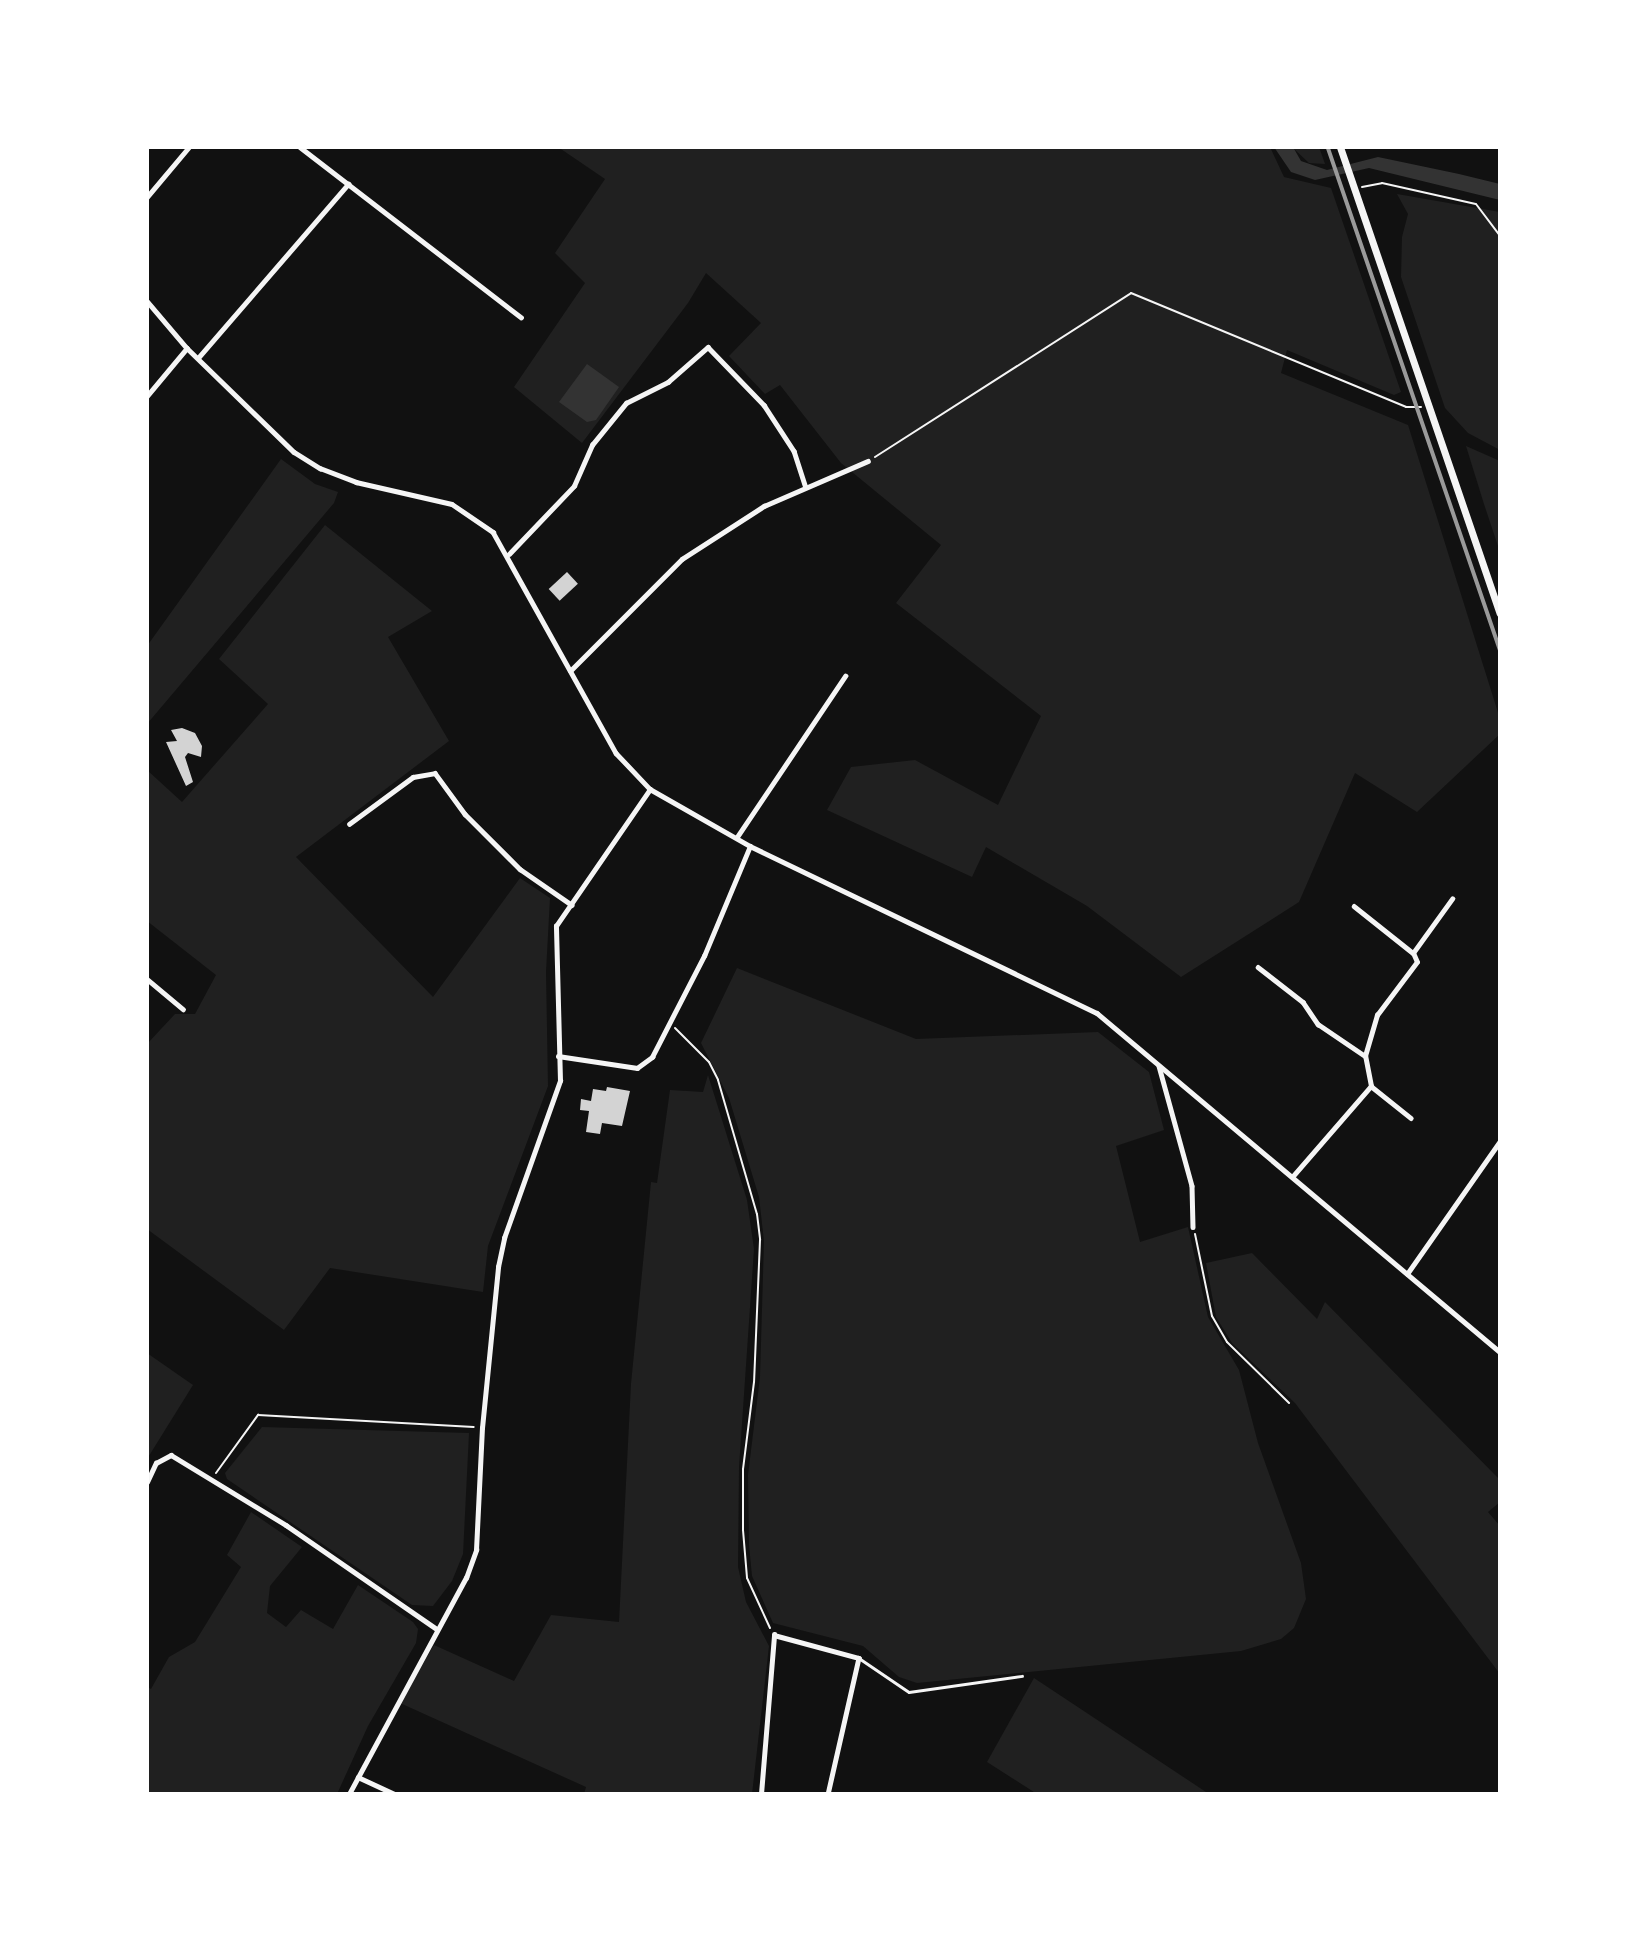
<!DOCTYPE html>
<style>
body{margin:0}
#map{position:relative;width:1647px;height:1941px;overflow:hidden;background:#111;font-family:Montserrat,sans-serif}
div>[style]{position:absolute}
.green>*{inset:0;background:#202020}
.water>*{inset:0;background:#333}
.building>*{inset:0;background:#d3d3d3;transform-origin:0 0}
.path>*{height:2px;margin:-1px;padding:0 1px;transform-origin:1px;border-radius:1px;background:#f5f5f5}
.service>*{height:2.5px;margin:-1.25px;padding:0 1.25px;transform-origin:1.25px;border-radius:1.25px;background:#f5f5f5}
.minor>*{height:4.5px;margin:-2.25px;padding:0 2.25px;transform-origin:2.25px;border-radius:2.25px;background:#f5f5f5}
.primary>*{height:7px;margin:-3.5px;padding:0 3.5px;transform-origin:3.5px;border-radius:3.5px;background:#f5f5f5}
.rail>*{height:3.5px;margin:-1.75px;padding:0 1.75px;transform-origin:1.75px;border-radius:1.75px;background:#9a9a9a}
span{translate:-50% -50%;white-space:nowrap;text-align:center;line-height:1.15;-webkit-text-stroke:5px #fff;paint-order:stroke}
.frame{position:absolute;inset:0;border:149px solid #fff;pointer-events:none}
</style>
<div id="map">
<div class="green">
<div style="clip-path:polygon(558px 147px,1270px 147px,1284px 177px,1331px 188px,1401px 392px,1394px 395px,1287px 350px,1281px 373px,1408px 425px,1500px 719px,1500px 734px,1417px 812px,1355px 773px,1299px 902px,1181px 977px,1087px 906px,986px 847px,972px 877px,827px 810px,851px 767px,915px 760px,998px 805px,1041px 716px,896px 603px,941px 545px,841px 463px,780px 385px,765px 394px,729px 356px,761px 323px,706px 273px,688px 303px,582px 443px,514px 387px,585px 283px,555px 253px,605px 179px)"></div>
<div style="clip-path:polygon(1292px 147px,1319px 147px,1325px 164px,1309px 163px)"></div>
<div style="clip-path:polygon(1397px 194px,1500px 212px,1500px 450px,1468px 433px,1445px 408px,1401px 277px,1402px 237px,1408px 214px)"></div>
<div style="clip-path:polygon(1466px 446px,1500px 461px,1500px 552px,1484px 504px)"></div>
<div style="clip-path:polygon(281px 459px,315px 484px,338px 492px,334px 503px,147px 724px,147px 646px)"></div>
<div style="clip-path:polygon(325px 525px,432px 611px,388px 637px,449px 741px,296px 857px,433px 997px,520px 878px,550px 898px,546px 972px,548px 1086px,488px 1246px,483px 1292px,330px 1268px,284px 1330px,147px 1229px,147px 1044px,175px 1014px,195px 1014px,216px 975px,147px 921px,147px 770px,182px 802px,268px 704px,219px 659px)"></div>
<div style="clip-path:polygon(737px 968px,916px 1039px,1098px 1032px,1149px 1072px,1164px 1130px,1116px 1146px,1140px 1242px,1188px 1227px,1208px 1317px,1239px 1370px,1258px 1443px,1301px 1563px,1306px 1599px,1294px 1628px,1281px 1639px,1241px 1651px,917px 1683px,899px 1677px,863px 1646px,773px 1623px,752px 1576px,749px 1545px,748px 1475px,760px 1377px,764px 1241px,759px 1197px,729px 1098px,701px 1043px)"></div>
<div style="clip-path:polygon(708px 1075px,747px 1200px,754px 1249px,739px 1467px,738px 1567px,746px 1602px,769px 1646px,752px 1794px,584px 1794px,586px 1787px,400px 1703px,434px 1645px,514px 1681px,551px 1615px,619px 1622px,631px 1384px,651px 1182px,657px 1183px,670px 1090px,703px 1092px)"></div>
<div style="clip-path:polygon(1252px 1253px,1317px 1319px,1325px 1302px,1500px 1480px,1500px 1502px,1488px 1512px,1500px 1526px,1500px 1674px,1295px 1403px,1232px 1343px,1216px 1317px,1206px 1263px)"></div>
<div style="clip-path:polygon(147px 1353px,193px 1385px,147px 1459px)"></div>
<div style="clip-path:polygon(262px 1427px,469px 1433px,463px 1554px,452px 1581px,433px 1606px,412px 1605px,227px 1479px,225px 1473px)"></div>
<div style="clip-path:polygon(251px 1512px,302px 1547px,270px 1586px,267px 1613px,286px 1627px,301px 1610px,333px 1629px,358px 1585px,413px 1622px,418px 1629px,416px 1643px,368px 1726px,337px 1794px,147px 1794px,147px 1687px,151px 1689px,169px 1657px,195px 1642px,241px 1567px,227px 1555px)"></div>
<div style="clip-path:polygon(1034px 1678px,1209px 1794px,1037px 1794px,987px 1762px)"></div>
</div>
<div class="water">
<div style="clip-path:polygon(1274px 147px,1293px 147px,1301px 161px,1327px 170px,1378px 157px,1459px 174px,1500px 184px,1500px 200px,1369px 168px,1315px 180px,1291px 172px)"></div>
<div style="clip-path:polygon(587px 364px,619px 387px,596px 420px,587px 422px,559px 402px)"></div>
</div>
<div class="building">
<div style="left:567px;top:572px;width:16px;height:25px;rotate:47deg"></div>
<div style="clip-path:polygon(182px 728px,195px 733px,202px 746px,201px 757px,188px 753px,185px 757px,193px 782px,186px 786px,166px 742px,177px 741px,171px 730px)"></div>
<div style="clip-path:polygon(607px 1087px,630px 1091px,622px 1126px,602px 1123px,600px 1134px,586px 1132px,589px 1111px,580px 1110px,581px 1099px,591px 1101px,593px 1089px,606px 1091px)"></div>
</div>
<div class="path">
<div style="left:1362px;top:187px;width:20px;rotate:-11deg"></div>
<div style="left:1382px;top:183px;width:96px;rotate:12.6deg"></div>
<div style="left:1476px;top:204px;width:40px;rotate:53deg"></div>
<div style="left:875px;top:457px;width:304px;rotate:-32.6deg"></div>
<div style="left:1131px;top:293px;width:298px;rotate:22.5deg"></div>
<div style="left:1406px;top:407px;width:15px"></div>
<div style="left:675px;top:1028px;width:48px;rotate:45deg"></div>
<div style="left:709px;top:1062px;width:20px;rotate:63deg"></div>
<div style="left:718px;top:1080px;width:140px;rotate:73.8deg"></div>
<div style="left:757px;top:1214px;width:26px;rotate:83deg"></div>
<div style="left:760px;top:1240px;width:142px;rotate:92.4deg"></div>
<div style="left:754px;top:1382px;width:88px;rotate:97.2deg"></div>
<div style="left:743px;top:1469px;width:61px;rotate:90deg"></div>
<div style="left:743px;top:1530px;width:48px;rotate:85.2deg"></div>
<div style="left:747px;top:1578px;width:55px;rotate:65.3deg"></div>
<div style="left:1195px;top:1234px;width:84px;rotate:78.3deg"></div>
<div style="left:1212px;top:1316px;width:30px;rotate:60deg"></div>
<div style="left:1227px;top:1342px;width:87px;rotate:44.5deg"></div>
<div style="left:216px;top:1473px;width:72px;rotate:-54.1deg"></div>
<div style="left:258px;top:1415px;width:216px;rotate:3.2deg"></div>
</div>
<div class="service">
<div style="left:859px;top:1658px;width:60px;rotate:34.2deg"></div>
<div style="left:909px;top:1692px;width:114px;rotate:-8.1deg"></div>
</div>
<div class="minor">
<div style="left:300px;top:147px;width:279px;rotate:37.6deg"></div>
<div style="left:147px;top:197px;width:65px;rotate:-50deg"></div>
<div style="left:147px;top:301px;width:62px;rotate:49.6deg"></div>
<div style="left:187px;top:348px;width:149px;rotate:44.2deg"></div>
<div style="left:294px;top:452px;width:31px;rotate:32deg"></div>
<div style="left:320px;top:468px;width:39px;rotate:21deg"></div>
<div style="left:356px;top:482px;width:98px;rotate:12.9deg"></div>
<div style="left:452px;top:504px;width:50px;rotate:34.3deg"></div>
<div style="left:493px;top:532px;width:253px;rotate:60.9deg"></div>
<div style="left:616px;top:753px;width:50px;rotate:46.6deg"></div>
<div style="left:650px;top:789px;width:115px;rotate:29.7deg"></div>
<div style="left:750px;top:846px;width:385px;rotate:25.7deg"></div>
<div style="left:1097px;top:1013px;width:527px;rotate:40.07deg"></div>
<div style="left:198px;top:358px;width:230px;rotate:-49.2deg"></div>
<div style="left:147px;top:396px;width:62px;rotate:-50.2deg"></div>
<div style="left:509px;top:554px;width:94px;rotate:-46.3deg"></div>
<div style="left:574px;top:486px;width:45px;rotate:-66.3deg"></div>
<div style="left:592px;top:445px;width:54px;rotate:-51deg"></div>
<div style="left:626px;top:403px;width:47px;rotate:-26.6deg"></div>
<div style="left:668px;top:382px;width:53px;rotate:-41.2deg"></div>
<div style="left:708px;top:347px;width:81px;rotate:46deg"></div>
<div style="left:764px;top:405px;width:55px;rotate:56.9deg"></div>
<div style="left:794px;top:451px;width:38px;rotate:72deg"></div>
<div style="left:570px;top:671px;width:158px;rotate:-45deg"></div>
<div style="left:682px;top:559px;width:98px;rotate:-32.9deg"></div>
<div style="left:764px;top:506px;width:113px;rotate:-23.4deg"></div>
<div style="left:349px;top:824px;width:79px;rotate:-36.3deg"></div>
<div style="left:413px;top:777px;width:22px;rotate:-10deg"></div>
<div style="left:435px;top:773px;width:51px;rotate:53.8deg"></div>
<div style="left:465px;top:814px;width:78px;rotate:45deg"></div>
<div style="left:520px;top:869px;width:63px;rotate:34.7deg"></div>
<div style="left:737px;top:837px;width:194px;rotate:-56.1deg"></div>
<div style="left:1354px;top:906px;width:75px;rotate:38.5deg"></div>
<div style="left:1258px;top:967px;width:57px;rotate:37.9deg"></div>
<div style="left:1303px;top:1002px;width:27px;rotate:56deg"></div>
<div style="left:1318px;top:1024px;width:57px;rotate:34.2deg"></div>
<div style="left:147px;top:979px;width:47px;rotate:39.8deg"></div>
<div style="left:558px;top:1056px;width:80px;rotate:8.6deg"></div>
<div style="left:637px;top:1068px;width:19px;rotate:-36deg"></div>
<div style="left:652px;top:1057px;width:114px;rotate:-62.8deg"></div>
<div style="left:704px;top:956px;width:119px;rotate:-67.3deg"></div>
<div style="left:1159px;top:1066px;width:124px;rotate:74.6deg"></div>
<div style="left:1192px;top:1186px;width:41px;rotate:88.6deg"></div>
<div style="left:1371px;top:1086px;width:51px;rotate:38.7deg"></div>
<div style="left:1293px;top:1176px;width:119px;rotate:-49.1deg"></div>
<div style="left:1371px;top:1086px;width:31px;rotate:-101deg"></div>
<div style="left:1365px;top:1056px;width:43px;rotate:-73.7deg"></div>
<div style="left:1377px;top:1015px;width:66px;rotate:-53deg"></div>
<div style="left:1417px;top:962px;width:10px;rotate:-114deg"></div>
<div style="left:1413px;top:953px;width:67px;rotate:-54.2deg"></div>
<div style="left:1407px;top:1274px;width:162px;rotate:-55deg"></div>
<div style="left:147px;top:1482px;width:21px;rotate:-65deg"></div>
<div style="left:156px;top:1463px;width:17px;rotate:-28deg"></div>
<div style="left:171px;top:1455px;width:135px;rotate:31.3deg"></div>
<div style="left:286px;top:1525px;width:183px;rotate:34.6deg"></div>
<div style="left:358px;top:1777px;width:40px;rotate:25deg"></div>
<div style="left:349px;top:1794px;width:246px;rotate:-61.6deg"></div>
<div style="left:466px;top:1578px;width:30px;rotate:-70deg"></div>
<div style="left:476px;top:1550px;width:122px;rotate:-87.2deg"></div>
<div style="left:482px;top:1428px;width:162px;rotate:-84.3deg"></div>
<div style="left:498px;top:1267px;width:30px;rotate:-78deg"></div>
<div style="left:504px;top:1238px;width:167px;rotate:-70.4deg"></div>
<div style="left:560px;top:1081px;width:155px;rotate:-91.5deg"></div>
<div style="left:556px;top:926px;width:166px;rotate:-55.5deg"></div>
<div style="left:761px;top:1794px;width:160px;rotate:-85.3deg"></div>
<div style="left:774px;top:1635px;width:88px;rotate:15.1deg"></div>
<div style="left:859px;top:1658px;width:139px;rotate:102.8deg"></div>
</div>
<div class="primary">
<div style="left:1340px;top:147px;width:493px;rotate:71.1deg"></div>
</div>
<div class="rail">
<div style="left:1328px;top:147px;width:531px;rotate:71.09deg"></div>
</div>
<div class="frame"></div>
</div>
